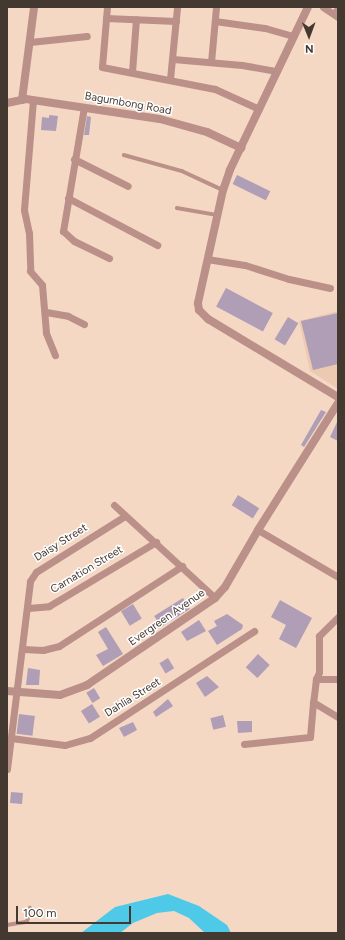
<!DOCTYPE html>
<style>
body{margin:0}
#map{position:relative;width:345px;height:940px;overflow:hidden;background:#f4d8c3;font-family:Figtree,sans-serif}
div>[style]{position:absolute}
.built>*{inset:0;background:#eccab1}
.water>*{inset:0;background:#4ecae8}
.building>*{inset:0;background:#b09db6;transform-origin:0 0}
.service>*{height:3.5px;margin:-1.75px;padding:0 1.75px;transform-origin:1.75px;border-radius:1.75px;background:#ba9088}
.minor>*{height:7px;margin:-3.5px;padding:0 3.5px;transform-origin:3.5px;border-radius:3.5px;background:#ba9088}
.tertiary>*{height:8px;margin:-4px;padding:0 4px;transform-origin:4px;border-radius:4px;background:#ba9088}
span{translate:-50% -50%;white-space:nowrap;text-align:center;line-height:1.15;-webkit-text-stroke:3px #fff;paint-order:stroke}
.street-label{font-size:11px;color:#443931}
.frame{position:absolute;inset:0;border:8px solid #443931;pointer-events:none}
.north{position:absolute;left:289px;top:16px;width:40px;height:40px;-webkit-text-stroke:3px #fff;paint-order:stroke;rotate:179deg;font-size:11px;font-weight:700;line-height:16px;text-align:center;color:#443931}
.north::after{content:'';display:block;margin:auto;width:14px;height:18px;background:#443931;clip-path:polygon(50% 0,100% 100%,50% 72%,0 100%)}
.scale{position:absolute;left:16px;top:906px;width:115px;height:18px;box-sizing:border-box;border:2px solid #443931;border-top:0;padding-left:5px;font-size:12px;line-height:14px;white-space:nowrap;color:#443931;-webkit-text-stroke:3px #fff;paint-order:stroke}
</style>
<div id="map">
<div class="built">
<div style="clip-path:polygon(338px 311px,338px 389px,310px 371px,299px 321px)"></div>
</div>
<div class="water">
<div style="clip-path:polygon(168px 894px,199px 906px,227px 925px,231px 933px,205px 933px,189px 918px,174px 911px,157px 913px,133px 923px,120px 933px,81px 933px,115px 907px)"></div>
</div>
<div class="building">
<div style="clip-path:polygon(49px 115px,58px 116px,56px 131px,41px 130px,42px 117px,49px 118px)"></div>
<div style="clip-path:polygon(87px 116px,91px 117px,89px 135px,84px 135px)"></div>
<div style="left:237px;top:175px;width:37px;height:10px;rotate:26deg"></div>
<div style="left:226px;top:288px;width:53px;height:21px;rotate:28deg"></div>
<div style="clip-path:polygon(338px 313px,338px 364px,313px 370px,301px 321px)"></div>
<div style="left:288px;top:317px;width:12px;height:26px;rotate:31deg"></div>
<div style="clip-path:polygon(321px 410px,326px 412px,304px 447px,301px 445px)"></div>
<div style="clip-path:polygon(338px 420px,338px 441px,330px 437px)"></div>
<div style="left:238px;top:495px;width:25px;height:12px;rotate:32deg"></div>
<div style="left:183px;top:598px;width:13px;height:34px;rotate:58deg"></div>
<div style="clip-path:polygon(280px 600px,312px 618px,296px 648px,279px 639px,286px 625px,271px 617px)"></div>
<div style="left:133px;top:604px;width:17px;height:14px;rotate:59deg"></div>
<div style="clip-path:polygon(227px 614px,243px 625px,242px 629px,217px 645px,208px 631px,217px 626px,214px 621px)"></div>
<div style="clip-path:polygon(199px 620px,206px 631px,187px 641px,181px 632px)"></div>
<div style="clip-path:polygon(106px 627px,123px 654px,103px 666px,96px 655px,108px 649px,98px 632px)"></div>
<div style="left:258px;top:654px;width:16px;height:18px;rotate:43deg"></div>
<div style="left:168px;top:658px;width:12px;height:10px;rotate:59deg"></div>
<div style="clip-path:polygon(28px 668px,40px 670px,39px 685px,26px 685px)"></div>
<div style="clip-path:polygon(207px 676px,219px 687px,205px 697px,196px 683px)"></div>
<div style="left:94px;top:688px;width:12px;height:9px;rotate:59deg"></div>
<div style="clip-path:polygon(168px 699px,173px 706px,156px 717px,153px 712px)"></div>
<div style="left:92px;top:704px;width:15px;height:13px;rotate:58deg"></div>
<div style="left:19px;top:714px;width:16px;height:20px;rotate:7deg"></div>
<div style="left:223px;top:715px;width:12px;height:13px;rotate:76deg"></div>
<div style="clip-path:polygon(237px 721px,252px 721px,252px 732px,238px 733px)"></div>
<div style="clip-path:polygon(133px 722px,137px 730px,124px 737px,119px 728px)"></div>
<div style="left:11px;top:792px;width:12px;height:11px;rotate:5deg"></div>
</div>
<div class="service">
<div style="left:333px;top:14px;width:9px;rotate:-54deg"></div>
<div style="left:124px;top:155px;width:60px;rotate:15.4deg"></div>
<div style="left:182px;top:171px;width:45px;rotate:24.9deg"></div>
<div style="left:177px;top:208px;width:41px;rotate:9.9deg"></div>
<div style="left:7px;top:925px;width:20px;rotate:-9deg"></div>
<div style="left:27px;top:922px;width:14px;rotate:-78deg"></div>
</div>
<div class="minor">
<div style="left:107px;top:7px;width:60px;rotate:94.8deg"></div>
<div style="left:102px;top:67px;width:115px;rotate:11deg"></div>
<div style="left:215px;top:89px;width:48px;rotate:24.4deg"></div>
<div style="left:323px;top:7px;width:18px;rotate:34deg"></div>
<div style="left:106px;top:18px;width:70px;rotate:2.5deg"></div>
<div style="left:215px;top:21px;width:50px;rotate:8deg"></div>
<div style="left:265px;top:28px;width:29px;rotate:16deg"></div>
<div style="left:30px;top:42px;width:57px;rotate:-6deg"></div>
<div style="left:173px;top:59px;width:69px;rotate:5deg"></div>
<div style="left:242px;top:65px;width:35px;rotate:10deg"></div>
<div style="left:211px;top:62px;width:55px;rotate:-84.8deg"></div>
<div style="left:132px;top:72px;width:53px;rotate:-85.7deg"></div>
<div style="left:170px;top:79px;width:72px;rotate:-84.4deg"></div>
<div style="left:33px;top:100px;width:110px;rotate:94.7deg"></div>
<div style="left:24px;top:210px;width:24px;rotate:78deg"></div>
<div style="left:29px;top:233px;width:38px;rotate:88deg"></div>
<div style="left:30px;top:271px;width:18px;rotate:49deg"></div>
<div style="left:42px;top:285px;width:48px;rotate:85.2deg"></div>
<div style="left:46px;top:333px;width:24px;rotate:68deg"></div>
<div style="left:84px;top:107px;width:126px;rotate:99.6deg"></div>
<div style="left:63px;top:231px;width:15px;rotate:42deg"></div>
<div style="left:74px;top:241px;width:39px;rotate:26deg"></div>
<div style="left:74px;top:159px;width:60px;rotate:26.6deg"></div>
<div style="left:68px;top:198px;width:101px;rotate:27.8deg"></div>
<div style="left:207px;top:259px;width:38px;rotate:9deg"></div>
<div style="left:245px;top:265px;width:46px;rotate:17.7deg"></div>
<div style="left:289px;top:279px;width:42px;rotate:12.4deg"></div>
<div style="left:46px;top:312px;width:22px;rotate:10deg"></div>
<div style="left:68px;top:316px;width:18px;rotate:27deg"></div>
<div style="left:114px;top:505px;width:137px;rotate:42.6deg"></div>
<div style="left:258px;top:530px;width:93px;rotate:30.4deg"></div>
<div style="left:28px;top:608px;width:21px;rotate:-5deg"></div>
<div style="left:49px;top:606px;width:125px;rotate:-30.9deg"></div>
<div style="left:338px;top:617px;width:27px;rotate:135deg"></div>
<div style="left:319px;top:636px;width:36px;rotate:90deg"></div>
<div style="left:319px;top:672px;width:8px;rotate:113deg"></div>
<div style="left:316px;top:679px;width:22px"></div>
<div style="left:23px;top:649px;width:20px;rotate:3deg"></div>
<div style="left:43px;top:650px;width:16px;rotate:-14deg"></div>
<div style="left:59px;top:646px;width:147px;rotate:-33deg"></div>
<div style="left:316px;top:679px;width:23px;rotate:97deg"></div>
<div style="left:313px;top:702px;width:29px;rotate:31deg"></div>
<div style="left:11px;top:738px;width:54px;rotate:7.4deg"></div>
<div style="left:65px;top:745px;width:26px;rotate:-16deg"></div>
<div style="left:90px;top:738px;width:196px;rotate:-33.1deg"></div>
<div style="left:244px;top:744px;width:66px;rotate:-6.1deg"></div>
<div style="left:310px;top:737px;width:35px;rotate:-85deg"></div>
<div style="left:7px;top:769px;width:189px;rotate:-83deg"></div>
<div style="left:30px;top:581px;width:11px;rotate:-56deg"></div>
<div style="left:36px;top:572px;width:105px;rotate:-32.2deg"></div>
</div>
<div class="tertiary">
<div style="left:308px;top:7px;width:181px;rotate:115.6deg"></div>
<div style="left:230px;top:170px;width:21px;rotate:109deg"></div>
<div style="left:223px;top:190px;width:116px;rotate:102.5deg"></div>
<div style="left:198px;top:303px;width:7px;rotate:82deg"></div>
<div style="left:199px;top:310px;width:13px;rotate:45deg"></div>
<div style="left:208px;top:319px;width:152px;rotate:31deg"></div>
<div style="left:22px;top:100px;width:94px;rotate:-82.6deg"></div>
<div style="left:7px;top:103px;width:19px;rotate:-12deg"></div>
<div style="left:26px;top:99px;width:135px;rotate:8.5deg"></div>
<div style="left:160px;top:119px;width:49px;rotate:15.5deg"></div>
<div style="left:207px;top:132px;width:38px;rotate:25deg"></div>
<div style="left:7px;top:691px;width:53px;rotate:4.3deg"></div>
<div style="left:60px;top:695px;width:29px;rotate:-20deg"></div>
<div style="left:87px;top:685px;width:155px;rotate:-34.2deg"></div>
<div style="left:215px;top:598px;width:15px;rotate:-48deg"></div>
<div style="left:225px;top:587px;width:66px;rotate:-59.9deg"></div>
<div style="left:258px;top:530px;width:150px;rotate:-57.8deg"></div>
</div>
<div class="street-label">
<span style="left:128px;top:104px;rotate:10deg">Bagumbong Road</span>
<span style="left:61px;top:543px;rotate:-32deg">Daisy Street</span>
<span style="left:87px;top:570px;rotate:-31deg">Carnation Street</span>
<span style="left:167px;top:618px;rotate:-35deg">Evergreen Avenue</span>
<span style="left:133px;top:698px;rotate:-32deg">Dahlia Street</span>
</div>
<div class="frame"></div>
<div class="north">N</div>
<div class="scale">100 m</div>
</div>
